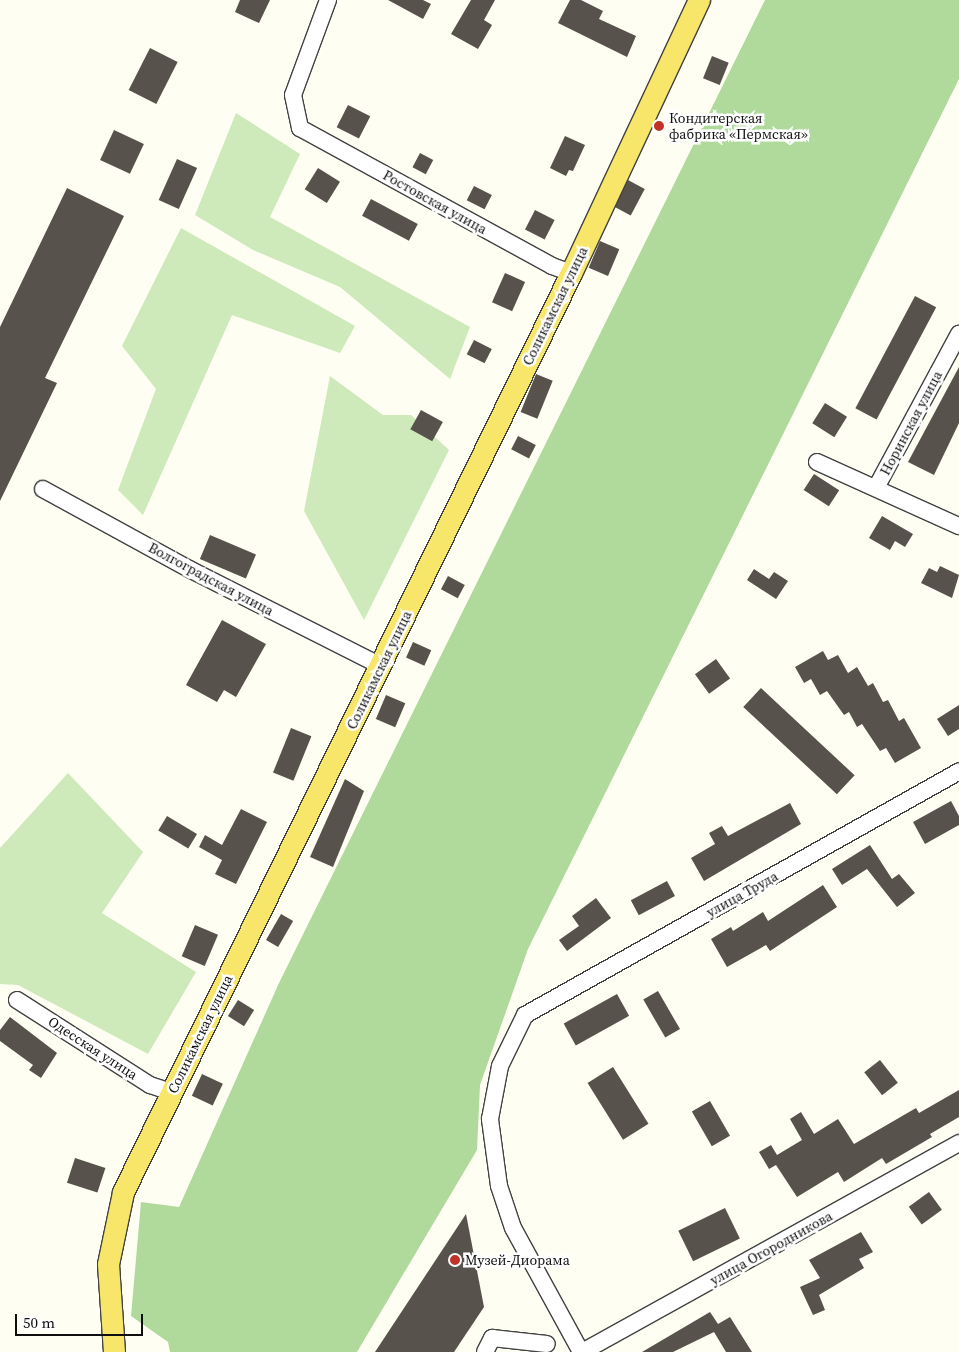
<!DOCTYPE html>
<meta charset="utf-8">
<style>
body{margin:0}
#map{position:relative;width:959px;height:1352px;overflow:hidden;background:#fffef2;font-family:"Source Serif 4",serif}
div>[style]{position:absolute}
.green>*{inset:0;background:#ceeabb}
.forest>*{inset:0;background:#afda9b}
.building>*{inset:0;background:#58524c;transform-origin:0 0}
.roads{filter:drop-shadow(1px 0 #424242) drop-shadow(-1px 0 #424242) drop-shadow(0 1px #424242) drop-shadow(0 -1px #424242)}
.minor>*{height:16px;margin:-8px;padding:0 8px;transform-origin:8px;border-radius:8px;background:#fff}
.major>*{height:21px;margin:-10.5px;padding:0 10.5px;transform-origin:10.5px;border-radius:10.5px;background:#f7e66a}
.dots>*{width:14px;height:14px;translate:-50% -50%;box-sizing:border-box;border:2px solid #fff;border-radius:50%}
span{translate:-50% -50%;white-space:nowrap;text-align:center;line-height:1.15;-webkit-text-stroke:5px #fff;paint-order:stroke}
.poi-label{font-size:14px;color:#0f0f0f}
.left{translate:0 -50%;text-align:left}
.street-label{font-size:14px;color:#0f0f0f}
.scale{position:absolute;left:15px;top:1314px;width:128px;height:22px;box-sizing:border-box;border:2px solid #0f0f0f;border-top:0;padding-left:6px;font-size:15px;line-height:18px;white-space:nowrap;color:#0f0f0f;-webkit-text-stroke:4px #fff;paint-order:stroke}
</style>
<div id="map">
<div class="green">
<div style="clip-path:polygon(236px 113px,300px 154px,270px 217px,470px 327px,450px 379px,340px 287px,253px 250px,195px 215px)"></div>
<div style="clip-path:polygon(181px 228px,355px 326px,340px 353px,232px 315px,143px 515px,118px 490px,156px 389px,122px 346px)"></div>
<div style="clip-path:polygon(330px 376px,383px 415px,411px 415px,449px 450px,364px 620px,304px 511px)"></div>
<div style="clip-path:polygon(68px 773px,143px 852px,102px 913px,196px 972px,148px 1054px,18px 985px,0 984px,0 848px)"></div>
</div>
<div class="forest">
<div style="clip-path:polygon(765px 0,959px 0,959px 79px,528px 949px,480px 1085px,477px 1150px,357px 1352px,170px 1352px,168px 1342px,131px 1316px,141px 1202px,179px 1207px,279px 983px)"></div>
</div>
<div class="building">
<div style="clip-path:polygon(240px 0,270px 0,259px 23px,235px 12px)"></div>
<div style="clip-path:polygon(388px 0,423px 0,431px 4px,423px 19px)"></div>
<div style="clip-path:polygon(471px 0,495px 0,484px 20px,492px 25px,478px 49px,451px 34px)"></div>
<div style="clip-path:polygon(570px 0,581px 0,603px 11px,599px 19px,636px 36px,627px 57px,558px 23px)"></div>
<div style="left:150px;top:48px;width:31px;height:47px;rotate:27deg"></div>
<div style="left:712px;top:56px;width:18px;height:24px;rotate:22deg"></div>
<div style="left:348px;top:105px;width:25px;height:25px;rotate:27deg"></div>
<div style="left:114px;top:130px;width:33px;height:33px;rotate:25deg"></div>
<div style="clip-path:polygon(565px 136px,585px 145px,573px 171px,569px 170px,566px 176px,550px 168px)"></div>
<div style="left:420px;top:153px;width:15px;height:16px;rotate:28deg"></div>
<div style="left:177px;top:159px;width:22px;height:45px;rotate:24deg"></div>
<div style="left:318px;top:168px;width:26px;height:25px;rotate:32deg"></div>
<div style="left:628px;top:180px;width:19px;height:30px;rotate:28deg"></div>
<div style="left:474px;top:186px;width:20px;height:16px;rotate:27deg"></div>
<div style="clip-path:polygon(67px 188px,124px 216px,45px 378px,57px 383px,0 501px,0 327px)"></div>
<div style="left:371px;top:199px;width:53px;height:19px;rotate:28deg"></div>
<div style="left:535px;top:210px;width:22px;height:22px;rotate:27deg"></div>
<div style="left:600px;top:241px;width:21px;height:29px;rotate:23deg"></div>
<div style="left:505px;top:273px;width:22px;height:32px;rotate:24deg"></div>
<div style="left:915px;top:296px;width:24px;height:127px;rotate:28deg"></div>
<div style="left:474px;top:340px;width:20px;height:16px;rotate:27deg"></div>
<div style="clip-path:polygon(959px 367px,959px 423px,934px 475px,908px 462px)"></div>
<div style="left:536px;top:374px;width:18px;height:41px;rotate:22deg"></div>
<div style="left:825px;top:403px;width:26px;height:24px;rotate:32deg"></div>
<div style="left:421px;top:410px;width:25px;height:22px;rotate:29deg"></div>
<div style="left:518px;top:436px;width:20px;height:15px;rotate:27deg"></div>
<div style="left:814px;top:474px;width:30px;height:19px;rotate:33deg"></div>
<div style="clip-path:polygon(882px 516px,913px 534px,905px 547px,895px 541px,890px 550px,869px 538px)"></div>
<div style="left:210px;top:535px;width:50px;height:26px;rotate:23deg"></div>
<div style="clip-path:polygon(940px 566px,959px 575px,952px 598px,921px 583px,929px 568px,937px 572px)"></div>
<div style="clip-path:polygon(754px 569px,769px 579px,774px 572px,788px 581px,776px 599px,747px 580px)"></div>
<div style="left:448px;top:576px;width:19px;height:15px;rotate:28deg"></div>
<div style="clip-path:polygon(222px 620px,266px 644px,236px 697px,224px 690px,217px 702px,186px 685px)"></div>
<div style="left:413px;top:642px;width:20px;height:17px;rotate:24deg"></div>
<div style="clip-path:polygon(823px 651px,828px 660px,838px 655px,848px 673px,857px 667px,868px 686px,873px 683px,883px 702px,888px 700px,899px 721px,904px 718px,921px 748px,895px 763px,886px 748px,880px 751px,862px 724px,857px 727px,849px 712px,844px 715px,827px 691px,820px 695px,811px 679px,804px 683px,795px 667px)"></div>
<div style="left:716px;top:659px;width:24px;height:26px;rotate:54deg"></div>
<div style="left:761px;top:688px;width:128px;height:26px;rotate:43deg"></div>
<div style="left:386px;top:695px;width:21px;height:26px;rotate:23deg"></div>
<div style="clip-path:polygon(959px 705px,959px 729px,948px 736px,937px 719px)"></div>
<div style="left:291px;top:728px;width:22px;height:48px;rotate:22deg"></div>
<div style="clip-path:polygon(345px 779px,364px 791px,333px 867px,310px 857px)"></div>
<div style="clip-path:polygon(951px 801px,959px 816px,959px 825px,925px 844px,913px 822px)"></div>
<div style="clip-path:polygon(790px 803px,801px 824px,704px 881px,691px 858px,715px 844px,709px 833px,722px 826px,728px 836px)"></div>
<div style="clip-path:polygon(241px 809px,267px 822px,236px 884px,215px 874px,222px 860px,199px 847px,205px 835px,222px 845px)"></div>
<div style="left:167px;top:816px;width:35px;height:17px;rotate:31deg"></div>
<div style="clip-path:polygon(870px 845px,892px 879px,899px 874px,915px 893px,897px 907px,867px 869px,842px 885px,832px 869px)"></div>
<div style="left:667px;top:881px;width:17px;height:41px;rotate:62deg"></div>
<div style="clip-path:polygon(823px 885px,837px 907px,770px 951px,766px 945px,727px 967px,711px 939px,731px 927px,733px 931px,763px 912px,768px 921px)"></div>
<div style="clip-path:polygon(596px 898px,611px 918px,567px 951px,559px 940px,579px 926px,572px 916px)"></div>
<div style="left:281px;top:914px;width:14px;height:30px;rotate:30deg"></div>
<div style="left:195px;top:925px;width:25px;height:34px;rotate:23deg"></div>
<div style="left:658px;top:991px;width:44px;height:17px;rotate:60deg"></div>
<div style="left:617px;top:994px;width:25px;height:61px;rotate:61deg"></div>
<div style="left:238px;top:1000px;width:19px;height:19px;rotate:32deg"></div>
<div style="clip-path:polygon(10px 1017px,57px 1053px,41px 1078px,29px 1070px,33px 1065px,0 1041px,0 1030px)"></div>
<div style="left:880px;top:1060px;width:29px;height:20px;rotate:52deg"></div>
<div style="left:613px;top:1067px;width:67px;height:30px;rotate:58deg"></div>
<div style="left:202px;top:1074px;width:23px;height:24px;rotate:25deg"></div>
<div style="clip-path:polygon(959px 1090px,959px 1117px,930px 1134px,932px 1137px,886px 1164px,882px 1158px,844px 1182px,838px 1172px,797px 1197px,776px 1165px,769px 1169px,759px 1152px,771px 1145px,777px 1155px,802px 1140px,790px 1119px,801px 1112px,814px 1134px,838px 1119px,854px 1144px,916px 1108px,919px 1113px)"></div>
<div style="left:710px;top:1101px;width:40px;height:21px;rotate:60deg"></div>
<div style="left:75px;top:1158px;width:32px;height:26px;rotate:18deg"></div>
<div style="left:929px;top:1192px;width:22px;height:25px;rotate:54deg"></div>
<div style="left:725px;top:1208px;width:34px;height:52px;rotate:64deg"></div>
<div style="clip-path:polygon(466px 1214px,484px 1307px,454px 1352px,375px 1352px)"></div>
<div style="clip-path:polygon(861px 1232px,873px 1252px,859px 1259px,864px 1268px,819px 1295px,825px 1310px,813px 1315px,800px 1287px,820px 1278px,809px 1260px)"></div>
<div style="clip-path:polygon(710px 1312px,718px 1324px,730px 1317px,752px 1352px,726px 1352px,714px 1332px,673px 1352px,642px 1352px)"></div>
</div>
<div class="roads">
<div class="minor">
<div style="left:328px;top:0;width:101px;rotate:110.2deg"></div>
<div style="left:293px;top:95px;width:34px;rotate:78deg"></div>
<div style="left:300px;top:128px;width:287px;rotate:28.7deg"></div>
<div style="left:552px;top:266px;width:20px;rotate:20deg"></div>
<div style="left:817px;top:462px;width:156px;rotate:24.3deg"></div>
<div style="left:877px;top:486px;width:173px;rotate:-61.7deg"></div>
<div style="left:43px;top:489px;width:169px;rotate:28.7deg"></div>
<div style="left:191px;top:570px;width:213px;rotate:26.8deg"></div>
<div style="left:17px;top:1000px;width:158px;rotate:32.6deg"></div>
<div style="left:150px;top:1085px;width:22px;rotate:18deg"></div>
<div style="left:485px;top:1352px;width:16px;rotate:-63deg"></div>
<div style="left:492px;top:1338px;width:55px;rotate:6.2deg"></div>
<div style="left:581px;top:1352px;width:141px;rotate:-118.7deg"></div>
<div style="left:513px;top:1228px;width:44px;rotate:-108.4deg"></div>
<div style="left:499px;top:1186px;width:68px;rotate:-97.7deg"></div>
<div style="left:490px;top:1119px;width:54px;rotate:-79.3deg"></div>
<div style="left:500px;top:1066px;width:57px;rotate:-63.9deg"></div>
<div style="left:525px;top:1015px;width:498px;rotate:-29.3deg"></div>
<div style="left:582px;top:1352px;width:431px;rotate:-29deg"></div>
</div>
<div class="major">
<div style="left:114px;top:1352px;width:88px;rotate:-93.9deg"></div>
<div style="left:108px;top:1264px;width:74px;rotate:-78.2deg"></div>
<div style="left:123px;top:1192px;width:1022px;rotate:-64.01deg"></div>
<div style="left:571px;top:273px;width:302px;rotate:-64.9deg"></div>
</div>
</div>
<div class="dots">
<div style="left:659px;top:126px;background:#bf3328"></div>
<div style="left:455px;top:1260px;background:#bf3328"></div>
</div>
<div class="poi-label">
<span class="left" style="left:669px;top:126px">Кондитерская<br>фабрика «Пермская»</span>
<span class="left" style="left:465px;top:1260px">Музей-Диорама</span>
</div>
<div class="street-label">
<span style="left:435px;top:202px;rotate:29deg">Ростовская улица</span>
<span style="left:555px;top:306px;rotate:-64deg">Соликамская улица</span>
<span style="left:911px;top:423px;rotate:-62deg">Норинская улица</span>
<span style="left:211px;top:579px;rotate:28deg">Волгоградская улица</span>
<span style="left:379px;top:670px;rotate:-64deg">Соликамская улица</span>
<span style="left:742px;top:894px;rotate:-29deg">улица Труда</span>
<span style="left:200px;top:1034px;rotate:-64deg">Соликамская улица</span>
<span style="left:93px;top:1048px;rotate:33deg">Одесская улица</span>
<span style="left:771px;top:1248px;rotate:-29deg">улица Огородникова</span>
</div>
<div class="scale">50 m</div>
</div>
